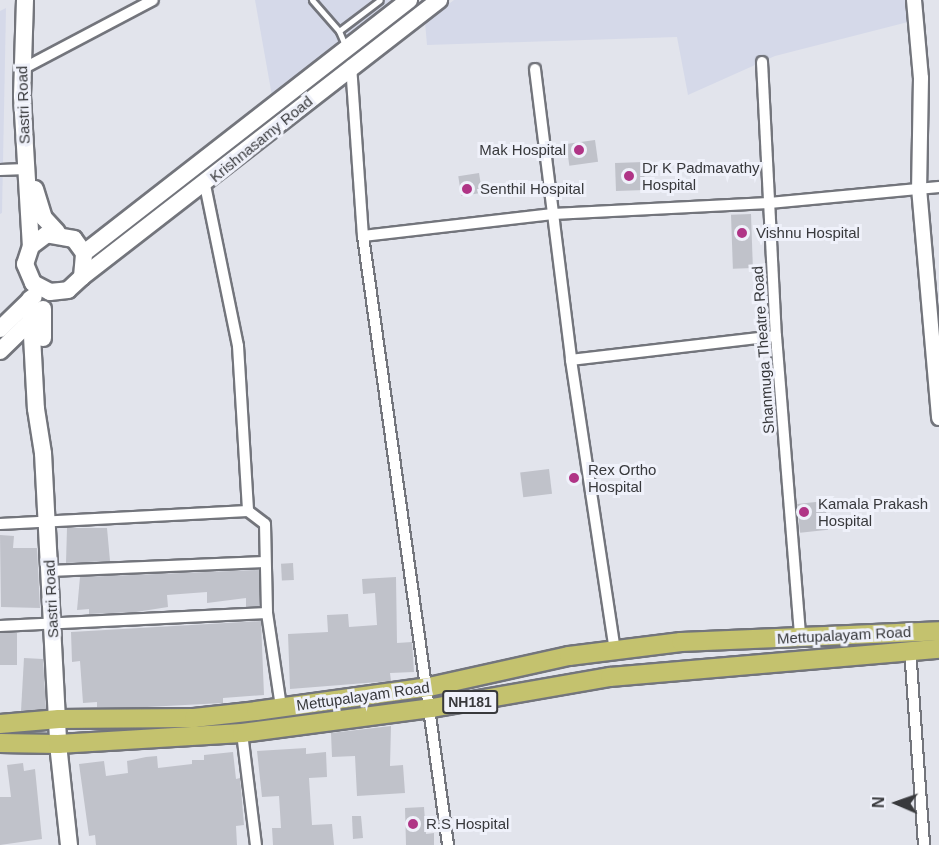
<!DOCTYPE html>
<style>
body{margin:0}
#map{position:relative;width:939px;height:845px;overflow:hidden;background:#e2e4ec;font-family:Arial,sans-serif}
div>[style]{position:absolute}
.built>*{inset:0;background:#d5d9e9}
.building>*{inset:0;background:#c0c2ca;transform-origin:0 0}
.roads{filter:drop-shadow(2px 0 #73757c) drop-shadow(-2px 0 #73757c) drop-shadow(0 2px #73757c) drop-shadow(0 -2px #73757c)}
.service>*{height:5px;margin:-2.5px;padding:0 2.5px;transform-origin:2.5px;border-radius:2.5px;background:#fff}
.minor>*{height:10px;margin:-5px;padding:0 5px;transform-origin:5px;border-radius:5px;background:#fff}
.tertiary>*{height:14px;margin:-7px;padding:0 7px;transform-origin:7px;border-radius:7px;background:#fff}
.secondary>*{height:16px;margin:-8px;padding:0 8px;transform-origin:8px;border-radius:8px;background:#fff}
.trunk>*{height:18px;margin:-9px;padding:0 9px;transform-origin:9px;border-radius:9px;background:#c4c26e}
.dots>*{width:16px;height:16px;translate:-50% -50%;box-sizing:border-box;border:3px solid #eff1fa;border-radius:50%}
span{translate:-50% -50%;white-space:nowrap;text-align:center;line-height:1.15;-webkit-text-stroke:6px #eff1fa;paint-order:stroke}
.shield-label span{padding:2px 4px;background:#eff1fa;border:2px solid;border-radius:4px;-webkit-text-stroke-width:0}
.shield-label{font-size:14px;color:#38393c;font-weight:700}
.street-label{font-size:15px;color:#38393c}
.poi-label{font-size:15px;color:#38393c}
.right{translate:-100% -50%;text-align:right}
.left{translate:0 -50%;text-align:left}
.north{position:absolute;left:867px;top:773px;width:60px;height:60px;-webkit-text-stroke:4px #eff1fa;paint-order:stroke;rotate:272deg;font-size:16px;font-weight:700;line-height:24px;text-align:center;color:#38393c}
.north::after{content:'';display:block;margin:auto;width:21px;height:27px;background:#38393c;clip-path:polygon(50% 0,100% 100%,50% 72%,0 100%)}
</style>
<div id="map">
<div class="built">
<div style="clip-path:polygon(255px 0,401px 0,272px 96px)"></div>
<div style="clip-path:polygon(454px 0,906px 0,908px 22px,775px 56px,688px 95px,677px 37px,427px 45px,425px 22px)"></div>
<div style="clip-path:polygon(6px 8px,2px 213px,0 214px,0 11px)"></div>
</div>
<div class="building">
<div style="left:595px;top:140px;width:22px;height:29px;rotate:82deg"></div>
<div style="left:644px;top:162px;width:28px;height:29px;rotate:88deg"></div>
<div style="left:479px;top:173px;width:20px;height:21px;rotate:81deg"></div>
<div style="left:751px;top:214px;width:54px;height:20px;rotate:88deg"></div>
<div style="left:549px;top:469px;width:25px;height:29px;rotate:83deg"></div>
<div style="left:825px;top:501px;width:29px;height:28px;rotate:84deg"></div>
<div style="clip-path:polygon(67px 528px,107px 528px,110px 561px,66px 563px)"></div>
<div style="clip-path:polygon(0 535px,14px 536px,13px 548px,37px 548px,40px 608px,1px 607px)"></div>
<div style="left:293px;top:563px;width:17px;height:12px;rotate:87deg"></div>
<div style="clip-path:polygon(259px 570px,259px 606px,246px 607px,246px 598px,207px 603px,207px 592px,167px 595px,168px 607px,136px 612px,89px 614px,89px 609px,77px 610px,80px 577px)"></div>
<div style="clip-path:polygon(396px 577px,397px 643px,412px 642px,414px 672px,390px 673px,391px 681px,290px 689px,288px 634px,328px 632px,327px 615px,348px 614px,349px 627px,377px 625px,375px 593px,363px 594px,362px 579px)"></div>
<div style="clip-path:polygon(261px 621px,264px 695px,223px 698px,223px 703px,147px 707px,97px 707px,97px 702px,83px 703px,80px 661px,72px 662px,71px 632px)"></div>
<div style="left:0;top:633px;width:17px;height:32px"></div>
<div style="clip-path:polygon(24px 658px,43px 659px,46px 709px,21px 711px)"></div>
<div style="clip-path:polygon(391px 726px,390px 766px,403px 765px,405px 793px,357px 796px,355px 756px,332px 757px,331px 733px)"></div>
<div style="clip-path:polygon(306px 748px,306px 754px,326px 752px,327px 777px,309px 778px,312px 825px,332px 824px,334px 845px,273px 845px,272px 828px,281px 828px,279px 796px,262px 797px,257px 751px)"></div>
<div style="clip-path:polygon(233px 752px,236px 779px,240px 778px,244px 825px,236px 826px,237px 845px,96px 845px,95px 835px,89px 836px,79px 764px,104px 761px,106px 776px,128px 773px,127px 761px,146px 757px,157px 756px,158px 768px,192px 764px,192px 760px,204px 760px,204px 755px)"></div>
<div style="clip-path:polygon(23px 763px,24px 771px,35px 769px,42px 839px,0 845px,0 797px,11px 797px,7px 765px)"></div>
<div style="clip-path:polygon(424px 807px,426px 834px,434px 833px,434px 845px,406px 845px,405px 808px)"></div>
<div style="clip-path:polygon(352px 816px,361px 816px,363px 838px,353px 839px)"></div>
</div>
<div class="roads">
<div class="service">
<div style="left:312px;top:0;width:41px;rotate:48.9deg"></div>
<div style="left:339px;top:31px;width:15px;rotate:67deg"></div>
<div style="left:339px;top:31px;width:51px;rotate:-37.1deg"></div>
</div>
<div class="minor">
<div style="left:762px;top:62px;width:274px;rotate:87.1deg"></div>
<div style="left:776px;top:336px;width:301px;rotate:85.4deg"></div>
<div style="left:351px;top:65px;width:171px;rotate:86deg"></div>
<div style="left:363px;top:236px;width:615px;rotate:82.05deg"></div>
<div style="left:28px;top:66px;width:141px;rotate:-27.8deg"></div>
<div style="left:535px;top:69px;width:293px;rotate:82.9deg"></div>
<div style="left:571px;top:360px;width:294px;rotate:81.4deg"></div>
<div style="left:0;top:170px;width:26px;rotate:-2deg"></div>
<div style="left:205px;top:185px;width:164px;rotate:78.4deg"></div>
<div style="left:238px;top:346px;width:165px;rotate:86.5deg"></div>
<div style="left:248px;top:511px;width:21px;rotate:37deg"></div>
<div style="left:265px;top:524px;width:89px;rotate:88.7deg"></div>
<div style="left:267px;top:613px;width:95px;rotate:81.5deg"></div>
<div style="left:363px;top:236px;width:191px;rotate:-6.6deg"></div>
<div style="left:553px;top:214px;width:216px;rotate:-2.9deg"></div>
<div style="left:769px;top:203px;width:171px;rotate:-5.4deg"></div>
<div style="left:571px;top:360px;width:206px;rotate:-6.7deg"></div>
<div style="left:0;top:524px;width:248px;rotate:-3deg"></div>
<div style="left:49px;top:571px;width:216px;rotate:-2.4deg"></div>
<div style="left:0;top:626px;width:267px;rotate:-2.8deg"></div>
<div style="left:910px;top:649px;width:196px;rotate:85.9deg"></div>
<div style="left:242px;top:733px;width:113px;rotate:82.9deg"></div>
</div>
<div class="tertiary">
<div style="left:914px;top:0;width:78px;rotate:84.9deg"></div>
<div style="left:921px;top:78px;width:110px;rotate:91deg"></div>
<div style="left:919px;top:188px;width:231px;rotate:85deg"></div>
</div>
<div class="secondary">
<div style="left:25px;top:0;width:96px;rotate:91.8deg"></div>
<div style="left:22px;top:96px;width:150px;rotate:86.6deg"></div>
<div style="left:31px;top:246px;width:19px;rotate:108deg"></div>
<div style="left:25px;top:264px;width:21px;rotate:67deg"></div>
<div style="left:33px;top:283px;width:19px;rotate:28deg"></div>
<div style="left:50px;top:292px;width:18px;rotate:-6deg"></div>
<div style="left:68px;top:290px;width:19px;rotate:-43deg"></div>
<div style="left:82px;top:277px;width:24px;rotate:-85deg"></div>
<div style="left:84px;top:253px;width:17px;rotate:-126deg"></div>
<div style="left:74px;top:239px;width:27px;rotate:-170deg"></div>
<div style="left:47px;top:234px;width:20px;rotate:143deg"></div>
<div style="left:35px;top:189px;width:30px;rotate:73deg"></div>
<div style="left:44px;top:218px;width:19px;rotate:47deg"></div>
<div style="left:84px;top:253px;width:412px;rotate:-37.9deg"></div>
<div style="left:82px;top:277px;width:452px;rotate:-37.8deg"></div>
<div style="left:30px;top:299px;width:110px;rotate:86.9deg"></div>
<div style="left:36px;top:409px;width:45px;rotate:81deg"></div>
<div style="left:43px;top:453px;width:291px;rotate:87deg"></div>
<div style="left:58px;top:744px;width:102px;rotate:83.8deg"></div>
<div style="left:43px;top:309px;width:29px;rotate:90deg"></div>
<div style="left:0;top:329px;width:47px;rotate:-44.1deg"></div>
<div style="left:0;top:351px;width:49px;rotate:-44.2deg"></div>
</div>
<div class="trunk">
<div style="left:0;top:724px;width:59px;rotate:-4.8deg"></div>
<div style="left:59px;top:719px;width:135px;rotate:-0.4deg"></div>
<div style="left:194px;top:718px;width:62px;rotate:-6.4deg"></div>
<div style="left:256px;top:711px;width:175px;rotate:-7.9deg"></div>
<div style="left:429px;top:687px;width:143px;rotate:-12.5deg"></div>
<div style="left:569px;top:656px;width:113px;rotate:-7.1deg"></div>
<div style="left:681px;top:642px;width:258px;rotate:-2.4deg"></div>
<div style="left:0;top:743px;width:58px;rotate:1deg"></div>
<div style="left:58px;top:744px;width:184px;rotate:-3.4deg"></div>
<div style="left:242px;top:733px;width:192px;rotate:-7.5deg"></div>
<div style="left:432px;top:708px;width:181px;rotate:-9.9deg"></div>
<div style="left:610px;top:677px;width:330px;rotate:-4.9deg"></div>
</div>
</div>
<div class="dots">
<div style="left:579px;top:150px;background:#b03486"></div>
<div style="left:629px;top:176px;background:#b03486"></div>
<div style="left:467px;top:189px;background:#b03486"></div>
<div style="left:742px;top:233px;background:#b03486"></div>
<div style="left:574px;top:478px;background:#b03486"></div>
<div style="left:804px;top:512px;background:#b03486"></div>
<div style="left:413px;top:824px;background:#b03486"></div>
</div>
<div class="shield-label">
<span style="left:470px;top:702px">NH181</span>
</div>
<div class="street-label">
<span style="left:23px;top:105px;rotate:-92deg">Sastri Road</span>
<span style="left:261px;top:139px;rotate:-39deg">Krishnasamy Road</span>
<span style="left:763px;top:350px;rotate:-94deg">Shanmuga Theatre Road</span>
<span style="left:51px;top:599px;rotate:-93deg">Sastri Road</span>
<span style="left:844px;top:635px;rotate:-3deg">Mettupalayam Road</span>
<span style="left:363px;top:696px;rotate:-8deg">Mettupalayam Road</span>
</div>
<div class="poi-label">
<span class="right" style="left:566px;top:150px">Mak Hospital</span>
<span class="left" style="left:642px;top:176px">Dr K Padmavathy<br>Hospital</span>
<span class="left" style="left:480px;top:189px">Senthil Hospital</span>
<span class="left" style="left:756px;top:233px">Vishnu Hospital</span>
<span class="left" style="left:588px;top:478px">Rex Ortho<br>Hospital</span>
<span class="left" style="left:818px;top:512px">Kamala Prakash<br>Hospital</span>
<span class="left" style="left:426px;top:824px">R.S Hospital</span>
</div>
<div class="north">N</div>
</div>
